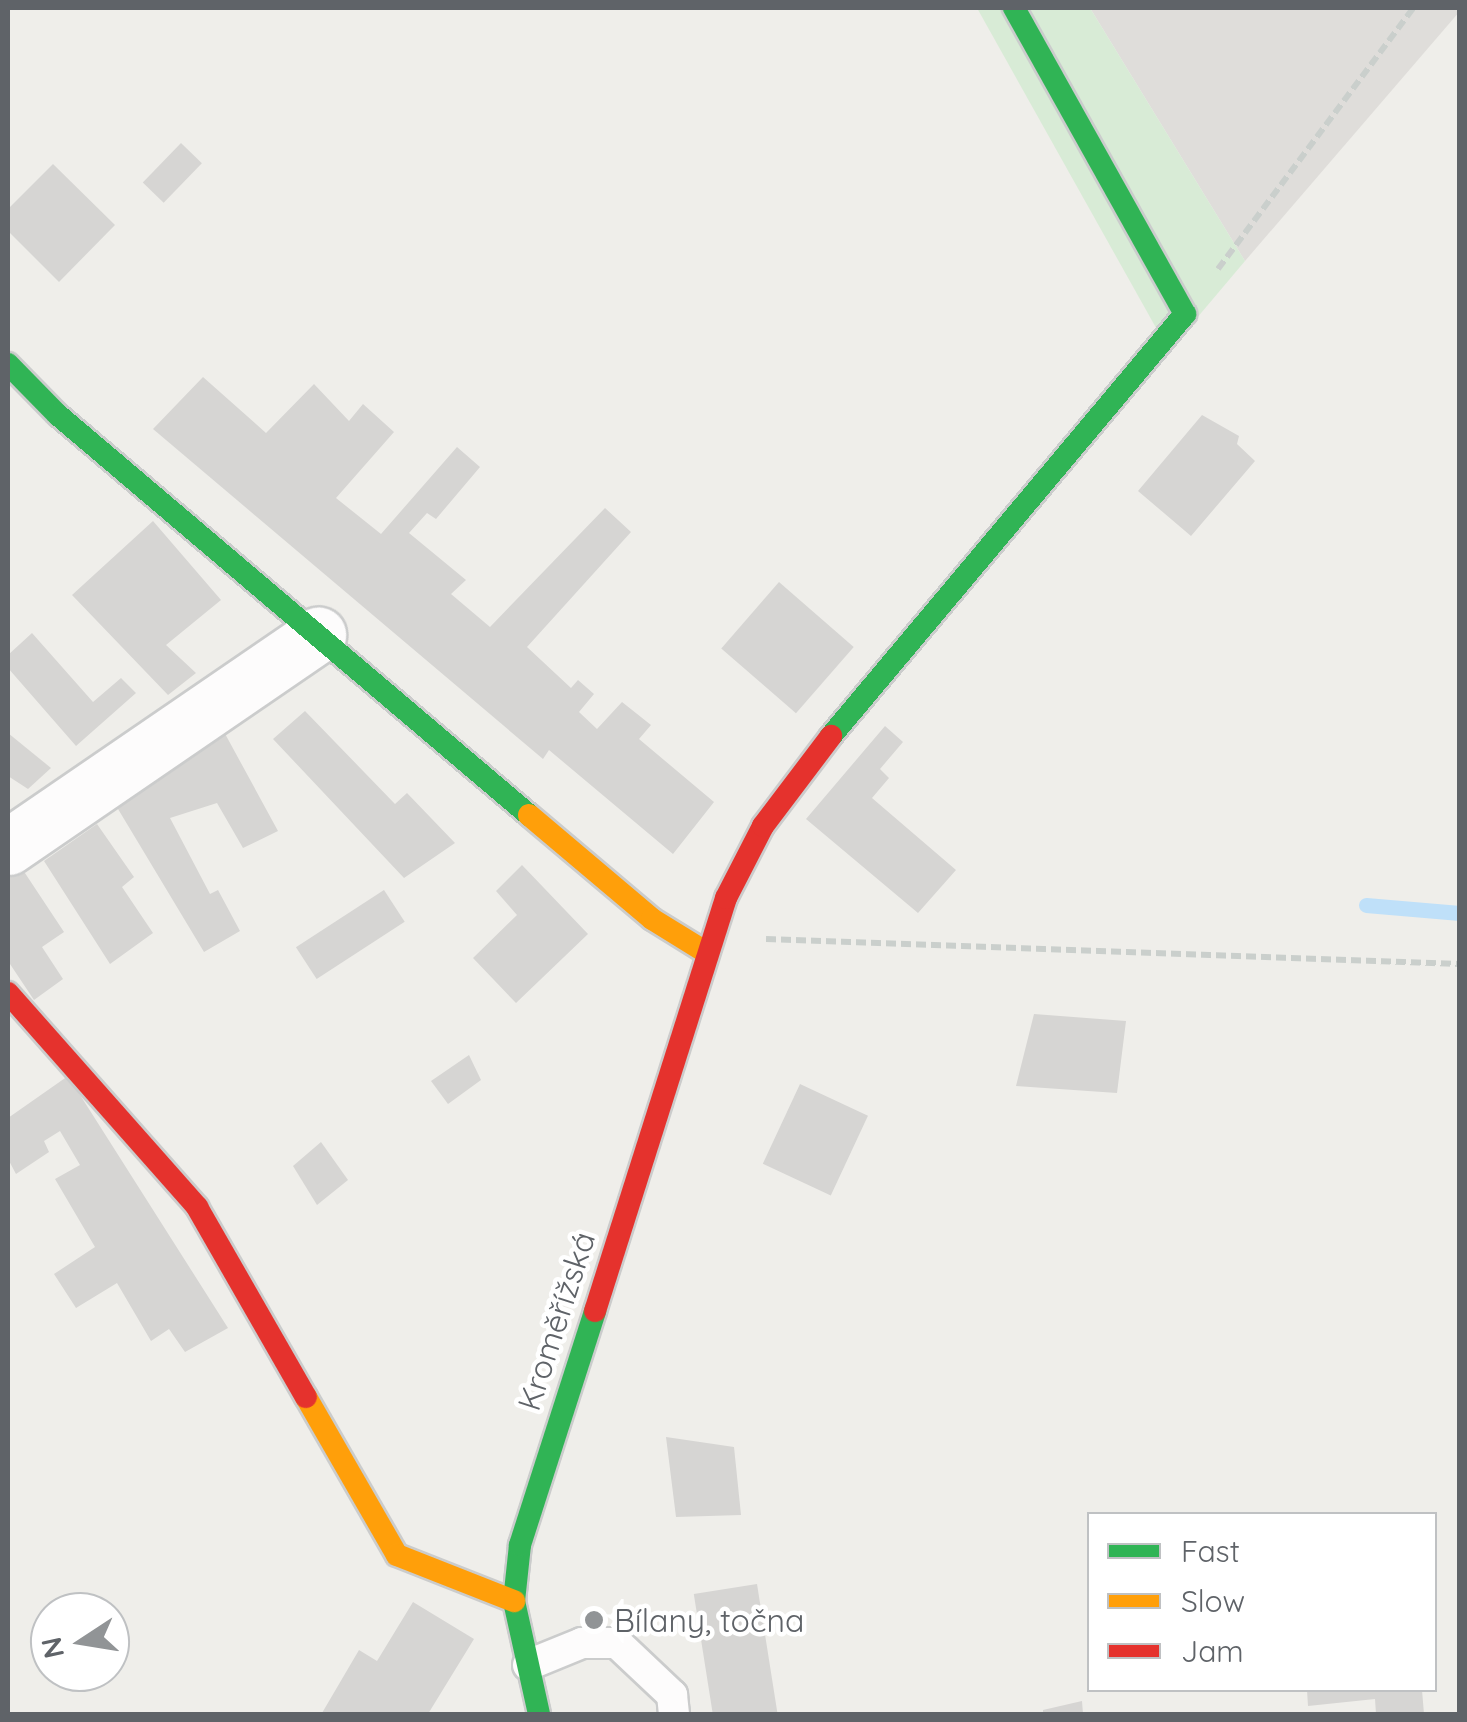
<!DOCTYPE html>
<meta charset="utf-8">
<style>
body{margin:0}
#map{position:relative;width:1467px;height:1722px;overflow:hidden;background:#efeeea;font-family:Quicksand,sans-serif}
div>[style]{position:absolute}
.industrial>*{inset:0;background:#dfddda}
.green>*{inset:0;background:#d8ebd6}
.stream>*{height:15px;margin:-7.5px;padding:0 7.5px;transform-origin:7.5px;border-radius:7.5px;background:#bfe0f9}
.building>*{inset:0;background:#d6d5d3;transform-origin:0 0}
.path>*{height:6px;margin-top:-3px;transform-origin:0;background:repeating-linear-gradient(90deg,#cacfcc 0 10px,transparent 0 15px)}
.roads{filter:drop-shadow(2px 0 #cbcccc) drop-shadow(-2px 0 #cbcccc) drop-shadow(0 2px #cbcccc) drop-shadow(0 -2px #cbcccc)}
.lane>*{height:30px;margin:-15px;padding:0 15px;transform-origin:15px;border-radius:15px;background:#fdfcfc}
.street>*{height:55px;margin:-27.5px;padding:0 27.5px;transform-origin:27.5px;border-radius:27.5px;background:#fdfcfc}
.fast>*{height:22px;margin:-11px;padding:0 11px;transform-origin:11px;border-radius:11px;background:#30b455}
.slow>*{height:22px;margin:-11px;padding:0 11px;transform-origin:11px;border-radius:11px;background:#ff9f0a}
.jam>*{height:22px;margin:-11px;padding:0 11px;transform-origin:11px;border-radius:11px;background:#e5322d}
.dots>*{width:28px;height:28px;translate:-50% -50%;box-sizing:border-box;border:5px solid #fff;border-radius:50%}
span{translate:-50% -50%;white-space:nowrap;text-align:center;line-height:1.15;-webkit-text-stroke:9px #fff;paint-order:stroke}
.street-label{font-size:32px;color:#5f6368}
.poi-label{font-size:32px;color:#5f6368}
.left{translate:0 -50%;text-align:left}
.frame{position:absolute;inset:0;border:10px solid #5f6368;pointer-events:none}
.legend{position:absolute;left:1087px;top:1512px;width:350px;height:180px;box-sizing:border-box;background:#fff;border:2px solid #bfc1c3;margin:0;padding:12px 18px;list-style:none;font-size:30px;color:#5f6368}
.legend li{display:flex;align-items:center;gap:20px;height:50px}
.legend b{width:50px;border:2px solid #bfc1c3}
.north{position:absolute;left:30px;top:1592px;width:100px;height:100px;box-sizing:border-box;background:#fff;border:2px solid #bfc1c3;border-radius:50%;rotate:258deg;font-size:28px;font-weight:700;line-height:40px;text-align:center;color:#5f6368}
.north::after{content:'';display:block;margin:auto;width:35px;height:45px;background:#919496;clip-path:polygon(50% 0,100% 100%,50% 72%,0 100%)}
</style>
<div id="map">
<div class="industrial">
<div style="clip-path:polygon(1090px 8px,1459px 8px,1460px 11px,1245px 261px)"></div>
</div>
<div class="green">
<div style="clip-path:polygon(977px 8px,1090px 8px,1245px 261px,1169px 351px)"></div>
</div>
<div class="stream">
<div style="left:1366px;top:905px;width:94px;rotate:4.9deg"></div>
</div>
<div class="building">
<div style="left:181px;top:143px;width:29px;height:55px;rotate:44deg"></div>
<div style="clip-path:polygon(53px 164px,115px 225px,59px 282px,8px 231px,8px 209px)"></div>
<div style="clip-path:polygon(203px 377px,266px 433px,314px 384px,349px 421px,363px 404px,394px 432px,336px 498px,381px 534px,457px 447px,480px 467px,436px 519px,427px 513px,409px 533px,466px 580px,451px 594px,490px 627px,605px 508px,631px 532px,527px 647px,571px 688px,578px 680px,594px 694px,579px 712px,597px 729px,622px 702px,651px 725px,639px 739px,714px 802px,673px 854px,549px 750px,543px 759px,153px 429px)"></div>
<div style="clip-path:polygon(1202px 415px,1239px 436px,1237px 444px,1255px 461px,1191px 536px,1138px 491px)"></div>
<div style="clip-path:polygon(153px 521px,221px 600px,166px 645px,196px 673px,168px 695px,72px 595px)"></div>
<div style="left:779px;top:582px;width:99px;height:88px;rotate:41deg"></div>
<div style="clip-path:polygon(32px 633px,93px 702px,121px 678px,136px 693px,76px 746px,8px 668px,8px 655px)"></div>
<div style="clip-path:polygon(305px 711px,395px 804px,407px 793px,455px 843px,404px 878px,273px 739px)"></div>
<div style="clip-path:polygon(885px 726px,903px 742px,880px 769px,889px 778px,872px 798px,956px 870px,918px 913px,806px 819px)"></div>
<div style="clip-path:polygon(223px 730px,278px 831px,243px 848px,217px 803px,170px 818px,210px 894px,218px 890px,240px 931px,204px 952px,112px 799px)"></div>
<div style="clip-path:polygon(8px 733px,51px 768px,28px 789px,8px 776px)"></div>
<div style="clip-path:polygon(97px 824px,134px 877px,122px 887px,153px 933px,110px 964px,44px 861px)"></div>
<div style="clip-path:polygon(15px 858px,64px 932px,42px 947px,63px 979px,34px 1000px,8px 961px,8px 863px)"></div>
<div style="clip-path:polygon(522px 865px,588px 934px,516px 1003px,473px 958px,517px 915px,496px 891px)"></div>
<div style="left:384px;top:890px;width:38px;height:105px;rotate:57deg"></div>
<div style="clip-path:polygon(1034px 1014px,1126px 1021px,1117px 1093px,1016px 1086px)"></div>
<div style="clip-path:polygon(469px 1055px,481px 1080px,448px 1104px,431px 1081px)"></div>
<div style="clip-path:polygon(68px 1076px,228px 1328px,185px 1352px,169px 1329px,151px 1341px,117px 1283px,76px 1308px,54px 1274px,95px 1247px,55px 1179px,80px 1165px,60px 1131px,44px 1141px,49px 1152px,16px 1174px,8px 1159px,8px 1118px)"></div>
<div style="left:800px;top:1084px;width:75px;height:88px;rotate:25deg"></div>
<div style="clip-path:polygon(321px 1142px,348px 1180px,317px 1205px,293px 1166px)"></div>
<div style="clip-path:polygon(666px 1437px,734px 1447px,741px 1515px,676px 1517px)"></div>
<div style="left:757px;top:1584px;width:131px;height:64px;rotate:81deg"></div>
<div style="clip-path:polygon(413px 1602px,474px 1639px,428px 1714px,322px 1713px,359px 1650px,377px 1661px)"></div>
<div style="clip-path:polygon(1307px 1690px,1422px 1690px,1424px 1714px,1376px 1714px,1375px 1699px,1308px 1706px)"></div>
<div style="clip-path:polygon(1082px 1701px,1083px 1714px,1043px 1714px,1043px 1710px)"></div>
</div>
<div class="path">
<div style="left:1218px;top:269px;width:326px;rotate:-53.2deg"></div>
<div style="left:766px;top:939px;width:694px;rotate:2.06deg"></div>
</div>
<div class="roads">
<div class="lane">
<div style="left:528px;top:1665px;width:58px;rotate:-22.2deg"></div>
<div style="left:582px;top:1643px;width:35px"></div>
<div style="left:617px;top:1643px;width:76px;rotate:43.4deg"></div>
<div style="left:672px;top:1695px;width:19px;rotate:84deg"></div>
</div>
<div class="street">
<div style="left:8px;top:847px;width:376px;rotate:-34.4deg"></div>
</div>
<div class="fast">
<div style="left:8px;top:364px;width:71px;rotate:45.6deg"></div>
<div style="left:58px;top:415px;width:618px;rotate:40.34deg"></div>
<div style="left:831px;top:736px;width:551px;rotate:-50.01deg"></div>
<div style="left:1185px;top:314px;width:351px;rotate:-119.2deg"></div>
<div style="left:539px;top:1714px;width:116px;rotate:-102.5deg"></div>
<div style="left:514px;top:1601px;width:56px;rotate:-83.9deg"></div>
<div style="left:520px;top:1545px;width:246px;rotate:-72.2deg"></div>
</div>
<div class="slow">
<div style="left:529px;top:815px;width:161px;rotate:40.2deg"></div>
<div style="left:652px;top:919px;width:65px;rotate:31.7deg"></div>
<div style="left:306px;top:1397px;width:182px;rotate:60.1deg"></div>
<div style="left:397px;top:1555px;width:126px;rotate:21.5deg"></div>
</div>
<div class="jam">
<div style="left:8px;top:993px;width:286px;rotate:48.5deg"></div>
<div style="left:197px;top:1207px;width:219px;rotate:60.2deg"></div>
<div style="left:595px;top:1311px;width:433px;rotate:-72.4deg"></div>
<div style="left:726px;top:898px;width:81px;rotate:-62.8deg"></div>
<div style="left:763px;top:826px;width:113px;rotate:-52.9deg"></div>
</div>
</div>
<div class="dots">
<div style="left:594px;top:1620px;background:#919496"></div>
</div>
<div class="street-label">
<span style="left:556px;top:1321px;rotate:-72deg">Kroměřížská</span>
</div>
<div class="poi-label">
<span class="left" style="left:614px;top:1620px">Bílany, točna</span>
</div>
<div class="frame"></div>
<ul class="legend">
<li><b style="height:12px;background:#30b455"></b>Fast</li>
<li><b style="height:12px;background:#ff9f0a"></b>Slow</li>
<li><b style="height:12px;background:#e5322d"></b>Jam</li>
</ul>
<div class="north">N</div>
</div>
